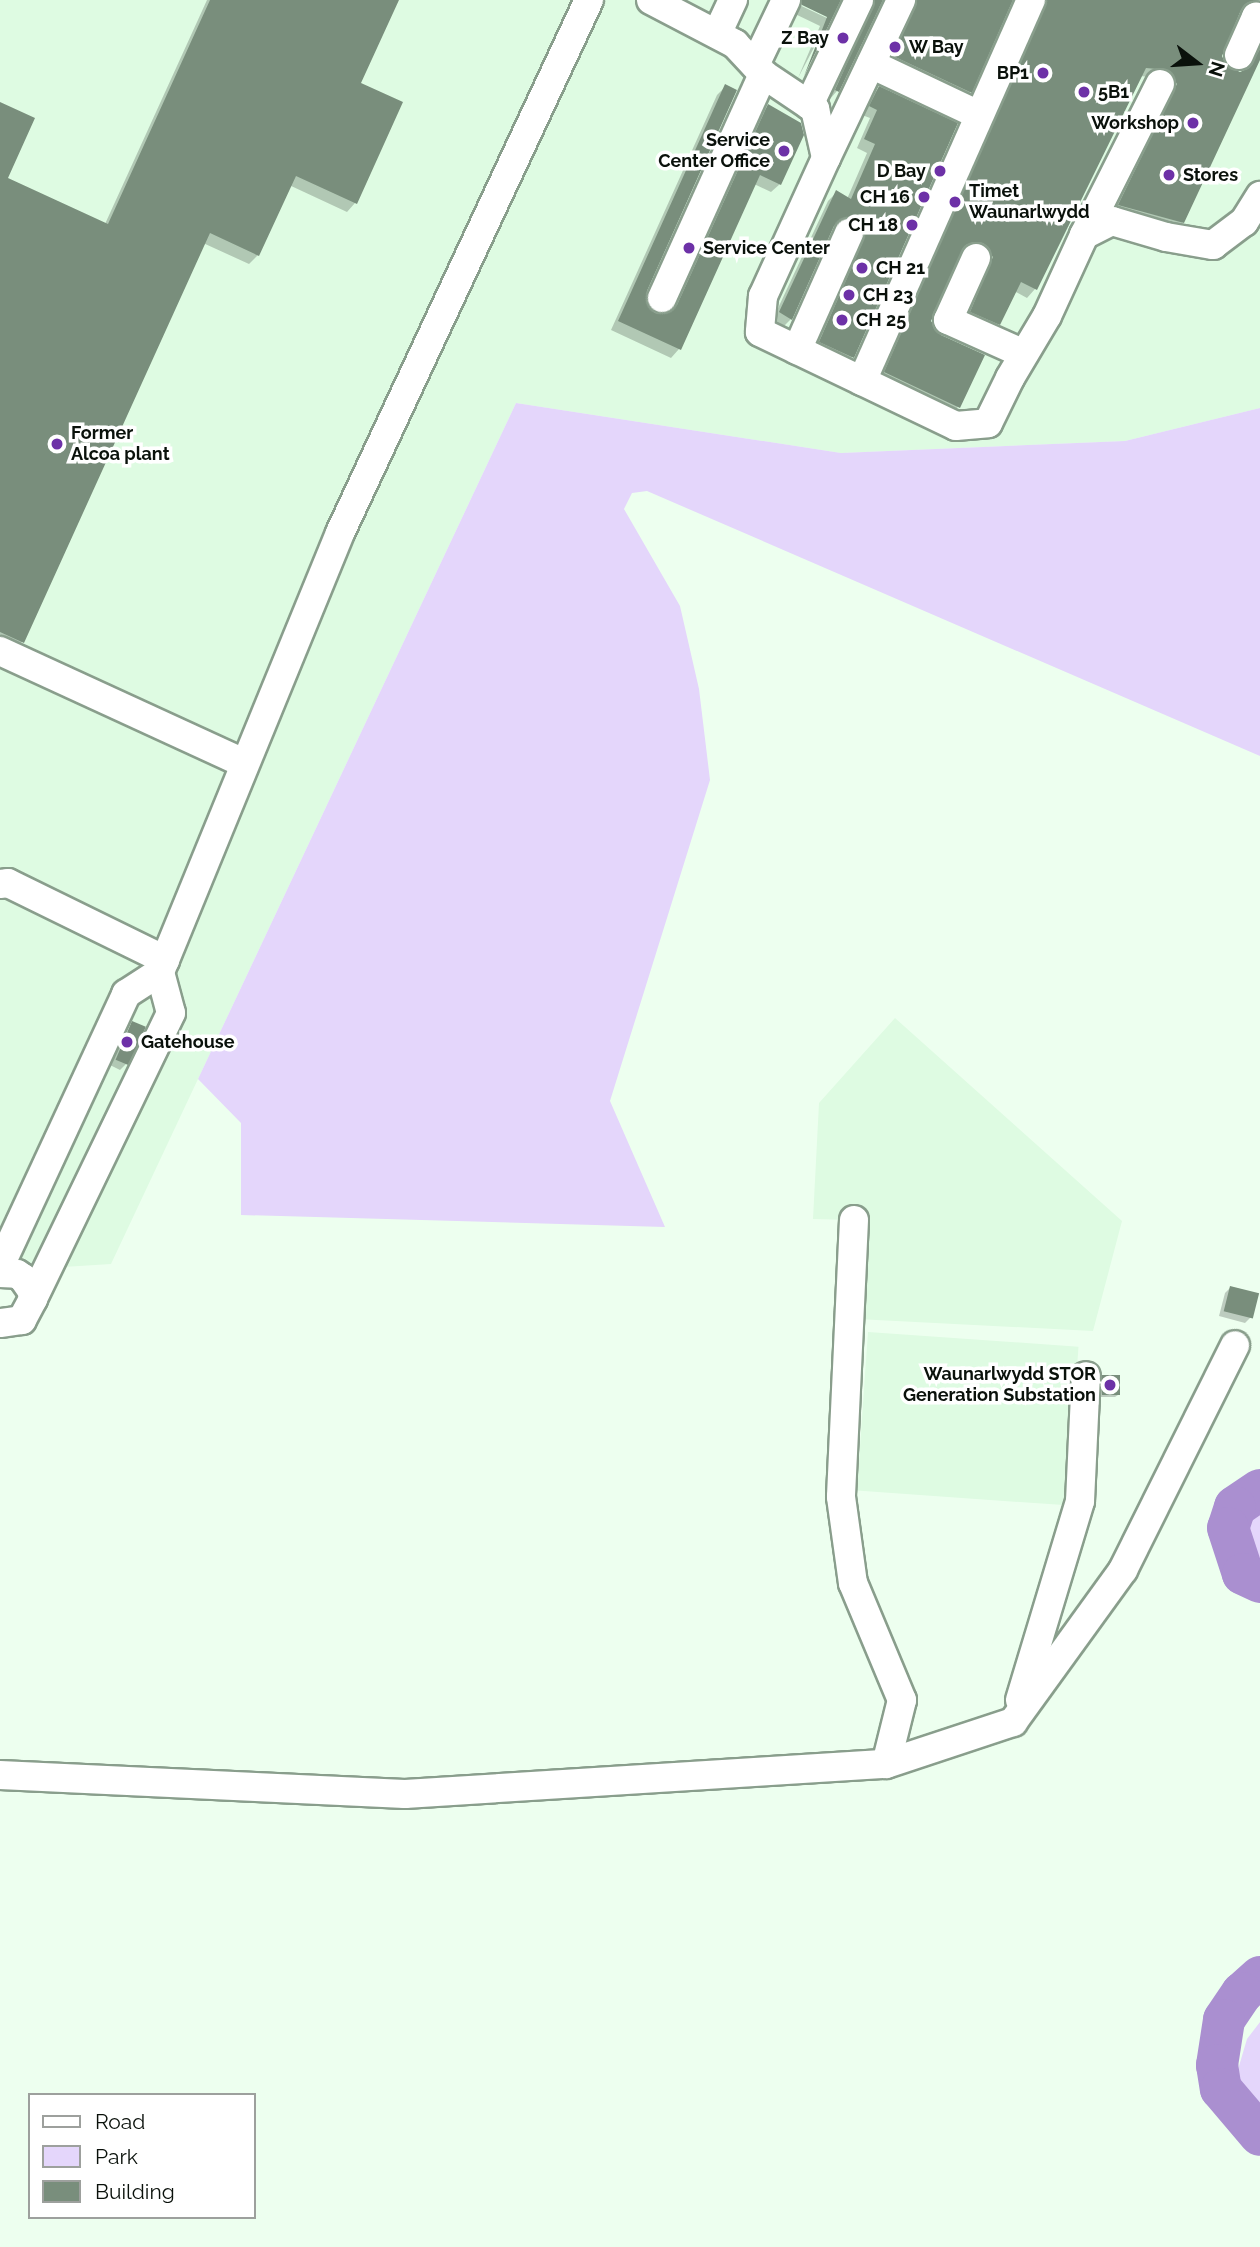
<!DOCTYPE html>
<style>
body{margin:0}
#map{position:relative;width:1260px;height:2247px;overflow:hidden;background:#edffef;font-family:Raleway,sans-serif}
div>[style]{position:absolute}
.built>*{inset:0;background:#defbe2;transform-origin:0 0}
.green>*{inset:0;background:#e4d6fb}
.shadow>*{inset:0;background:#0003}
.river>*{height:42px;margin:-21px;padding:0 21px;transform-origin:21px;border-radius:21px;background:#aa8fd0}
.building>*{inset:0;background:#798e7c;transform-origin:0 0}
.roads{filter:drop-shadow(2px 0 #899e8c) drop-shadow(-2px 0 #899e8c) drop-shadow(0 2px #899e8c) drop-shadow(0 -2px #899e8c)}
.minor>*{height:28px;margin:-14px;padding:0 14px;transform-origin:14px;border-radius:14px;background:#fff}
.dots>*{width:19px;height:19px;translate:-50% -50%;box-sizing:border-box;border:4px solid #fff;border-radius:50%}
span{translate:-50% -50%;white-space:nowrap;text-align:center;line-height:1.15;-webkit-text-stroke:7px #fff;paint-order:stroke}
.poi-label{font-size:18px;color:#0a110b;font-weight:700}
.right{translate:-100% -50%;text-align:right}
.left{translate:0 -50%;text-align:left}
.legend{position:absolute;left:28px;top:2093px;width:228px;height:126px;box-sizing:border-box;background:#fff;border:2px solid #9da09d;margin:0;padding:9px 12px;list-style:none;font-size:21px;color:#0a110b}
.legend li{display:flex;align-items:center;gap:14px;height:35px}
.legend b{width:35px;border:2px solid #9da09d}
.north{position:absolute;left:1162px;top:28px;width:70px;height:70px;-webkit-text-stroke:5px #fff;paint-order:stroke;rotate:107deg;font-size:19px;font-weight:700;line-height:28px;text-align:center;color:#0a110b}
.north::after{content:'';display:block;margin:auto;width:24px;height:32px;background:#0a110b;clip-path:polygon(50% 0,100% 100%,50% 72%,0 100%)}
</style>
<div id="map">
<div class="built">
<div style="clip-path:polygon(0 0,1260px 0,1260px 408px,1125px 441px,841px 453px,516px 403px,111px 1264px,0 1271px)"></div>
<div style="clip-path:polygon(895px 1018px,1122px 1221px,1093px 1331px,857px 1319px,854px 1220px,813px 1219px,819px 1103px)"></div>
<div style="left:868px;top:1332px;width:211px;height:159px;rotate:4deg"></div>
</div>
<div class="green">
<div style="clip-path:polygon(516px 403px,841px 453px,1125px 441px,1260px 408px,1260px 756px,647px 491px,632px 493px,624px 509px,680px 606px,699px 689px,710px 780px,610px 1101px,665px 1227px,241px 1215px,241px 1123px,198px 1079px)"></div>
<div style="clip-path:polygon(1260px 1509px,1260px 1564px,1245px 1549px,1244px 1530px)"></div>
<div style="clip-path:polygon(1260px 2022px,1260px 2140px,1245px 2120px,1234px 2083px,1247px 2039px)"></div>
</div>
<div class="shadow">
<div style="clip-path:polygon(207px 0,397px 0,359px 84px,355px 203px,347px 212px,289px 185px,258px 255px,249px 264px,203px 243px,22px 642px,13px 650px,0 644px,0 104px,5px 178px,105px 224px)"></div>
<div style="clip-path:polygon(865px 0,881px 0,837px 91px,829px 100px)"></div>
<div style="clip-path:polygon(906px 0,1011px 0,970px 92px,961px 101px,885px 65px)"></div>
<div style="clip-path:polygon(1037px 0,1260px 0,1260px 14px,1244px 8px,1238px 13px,1221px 56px,1231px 71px,1242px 73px,1260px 43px,1260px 55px,1183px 222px,1174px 231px,1111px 214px,1169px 93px,1159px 78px,1140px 76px,1035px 289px,1027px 298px,1014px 291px,998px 324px,990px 333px,963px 321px,982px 258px,965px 249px,958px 254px,929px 321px,958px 407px,949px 415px,877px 381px)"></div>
<div style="clip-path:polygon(793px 2px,829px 19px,798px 78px,820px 26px,793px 13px)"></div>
<div style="clip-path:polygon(725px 87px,645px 291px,644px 301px,654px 314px,665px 316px,671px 312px,760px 114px,768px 106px,780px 184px,771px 192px,754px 184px,679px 349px,671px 358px,611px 330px,717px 95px)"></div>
<div style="clip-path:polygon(879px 88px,956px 124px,852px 357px,844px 366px,811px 351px,848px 226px,836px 224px,831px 229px,791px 319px,782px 328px,772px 321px,828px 201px,836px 193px,847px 199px,867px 153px,857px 148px,870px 118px,862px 115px,870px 97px)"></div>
<div style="clip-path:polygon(132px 1023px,126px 1064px,120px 1070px,110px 1065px)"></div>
<div style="clip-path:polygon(1230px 1288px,1251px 1317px,1245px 1323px,1219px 1316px,1225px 1293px)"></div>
<div style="clip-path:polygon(1103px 1377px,1118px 1395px,1115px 1397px,1100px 1397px)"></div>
</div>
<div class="river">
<div style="left:1260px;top:1490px;width:30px;rotate:146deg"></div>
<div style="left:1235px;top:1507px;width:22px;rotate:108deg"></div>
<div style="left:1228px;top:1528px;width:48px;rotate:71.9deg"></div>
<div style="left:1243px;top:1574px;width:19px;rotate:25deg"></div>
<div style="left:1260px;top:1977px;width:24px;rotate:138deg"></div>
<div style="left:1242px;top:1993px;width:32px;rotate:124deg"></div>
<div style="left:1224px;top:2020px;width:46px;rotate:98.8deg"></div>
<div style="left:1217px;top:2065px;width:24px;rotate:81deg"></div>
<div style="left:1221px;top:2089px;width:60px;rotate:49.7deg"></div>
</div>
<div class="building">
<div style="clip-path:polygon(210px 0,399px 0,361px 83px,403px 102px,357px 204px,296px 176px,259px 256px,210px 233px,24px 643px,0 632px,0 102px,35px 118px,8px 178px,108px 224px)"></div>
<div style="clip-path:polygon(802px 0,841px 0,804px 76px,827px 17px,802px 5px)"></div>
<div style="clip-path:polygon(875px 0,883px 0,839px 92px,835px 90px)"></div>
<div style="clip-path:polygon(917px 0,1013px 0,972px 93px,893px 56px)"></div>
<div style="clip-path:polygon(1047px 0,1260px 0,1247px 3px,1241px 10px,1222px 56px,1226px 65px,1240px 72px,1249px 68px,1260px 49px,1260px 60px,1184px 223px,1118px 205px,1177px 84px,1168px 70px,1146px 68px,1037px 290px,1021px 282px,1000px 325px,970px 312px,993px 257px,983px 243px,974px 242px,966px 245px,931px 321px,941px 335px,985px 355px,960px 408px,884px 372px)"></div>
<div style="clip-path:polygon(725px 84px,737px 90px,647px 291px,646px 300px,655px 313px,664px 314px,677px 305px,768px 104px,801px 123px,804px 135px,781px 185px,760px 175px,681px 350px,618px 321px)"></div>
<div style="clip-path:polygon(879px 86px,958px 123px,854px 358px,819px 342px,864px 239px,865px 231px,856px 218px,847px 217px,834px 226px,792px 320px,779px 312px,836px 190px,851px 199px,875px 144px,864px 139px,877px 110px,869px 106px)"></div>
<div style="left:132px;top:1021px;width:15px;height:42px;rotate:23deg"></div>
<div style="left:1230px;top:1286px;width:30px;height:26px;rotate:14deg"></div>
<div style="left:1102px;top:1375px;width:18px;height:20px"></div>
</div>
<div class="roads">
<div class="minor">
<div style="left:651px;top:0;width:95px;rotate:27.6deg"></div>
<div style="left:735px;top:44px;width:41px;rotate:47deg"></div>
<div style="left:763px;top:74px;width:63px;rotate:33.9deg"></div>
<div style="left:815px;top:109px;width:50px;rotate:77.3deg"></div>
<div style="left:826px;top:158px;width:152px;rotate:114.5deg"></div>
<div style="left:763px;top:296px;width:36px;rotate:95deg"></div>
<div style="left:760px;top:332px;width:217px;rotate:25.6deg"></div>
<div style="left:956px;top:426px;width:32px;rotate:-5deg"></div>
<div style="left:988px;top:423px;width:50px;rotate:-63.9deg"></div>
<div style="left:1010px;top:378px;width:72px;rotate:-59.2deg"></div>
<div style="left:1047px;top:316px;width:89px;rotate:-65.4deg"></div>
<div style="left:1084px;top:235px;width:31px;rotate:-27deg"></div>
<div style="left:1112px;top:221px;width:56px;rotate:16.5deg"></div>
<div style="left:1166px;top:237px;width:48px;rotate:9.7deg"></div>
<div style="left:1213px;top:245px;width:39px;rotate:-37deg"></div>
<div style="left:1244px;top:222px;width:31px;rotate:-58deg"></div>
<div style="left:717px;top:34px;width:38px;rotate:-65deg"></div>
<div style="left:1239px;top:55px;width:42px;rotate:-65.9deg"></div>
<div style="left:1256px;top:17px;width:4px;rotate:27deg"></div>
<div style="left:871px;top:64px;width:119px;rotate:25.3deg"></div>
<div style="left:755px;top:65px;width:72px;rotate:-64.5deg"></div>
<div style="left:809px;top:105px;width:116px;rotate:-64.5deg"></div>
<div style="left:826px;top:158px;width:175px;rotate:-64.6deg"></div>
<div style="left:1084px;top:235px;width:169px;rotate:-63.3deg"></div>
<div style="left:976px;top:258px;width:68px;rotate:114.3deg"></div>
<div style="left:948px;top:320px;width:83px;rotate:24.1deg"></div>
<div style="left:662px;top:298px;width:246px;rotate:-65.7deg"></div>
<div style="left:797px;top:350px;width:128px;rotate:-66deg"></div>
<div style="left:862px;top:381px;width:417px;rotate:-66.1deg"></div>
<div style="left:0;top:651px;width:268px;rotate:24.7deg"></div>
<div style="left:0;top:884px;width:8px;rotate:-7deg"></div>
<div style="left:8px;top:883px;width:175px;rotate:26.1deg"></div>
<div style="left:160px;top:972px;width:474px;rotate:-67.7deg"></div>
<div style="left:340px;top:533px;width:588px;rotate:-64.96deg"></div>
<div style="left:854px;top:1220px;width:277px;rotate:92.7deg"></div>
<div style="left:841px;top:1497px;width:87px;rotate:82.1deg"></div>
<div style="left:853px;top:1583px;width:127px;rotate:67.3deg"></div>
<div style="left:902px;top:1700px;width:66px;rotate:104deg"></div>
<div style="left:0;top:1266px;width:300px;rotate:-65.1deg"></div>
<div style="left:126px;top:994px;width:40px;rotate:-32.9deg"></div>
<div style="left:160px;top:972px;width:42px;rotate:75deg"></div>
<div style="left:171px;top:1013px;width:318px;rotate:115.8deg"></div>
<div style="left:0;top:1273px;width:17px;rotate:3deg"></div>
<div style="left:17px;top:1274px;width:7px;rotate:34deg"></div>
<div style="left:23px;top:1278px;width:16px;rotate:55deg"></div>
<div style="left:32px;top:1291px;width:8px;rotate:83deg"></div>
<div style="left:33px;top:1299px;width:24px;rotate:118deg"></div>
<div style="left:22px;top:1320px;width:22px;rotate:172deg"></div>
<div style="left:1020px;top:1700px;width:208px;rotate:-73.2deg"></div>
<div style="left:1080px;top:1501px;width:125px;rotate:-87.3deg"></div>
<div style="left:0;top:1775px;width:405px;rotate:2.7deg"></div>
<div style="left:405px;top:1794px;width:482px;rotate:-3.6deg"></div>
<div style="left:886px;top:1764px;width:134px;rotate:-18.3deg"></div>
<div style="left:1013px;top:1722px;width:188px;rotate:-54.1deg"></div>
<div style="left:1123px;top:1570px;width:251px;rotate:-63.5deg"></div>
</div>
</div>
<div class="dots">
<div style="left:843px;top:38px;background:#6d31a7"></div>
<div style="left:895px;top:47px;background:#6d31a7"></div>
<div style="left:1043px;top:73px;background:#6d31a7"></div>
<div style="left:1084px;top:92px;background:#6d31a7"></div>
<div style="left:1193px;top:123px;background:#6d31a7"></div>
<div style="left:784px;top:151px;background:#6d31a7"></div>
<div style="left:940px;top:171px;background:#6d31a7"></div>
<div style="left:1169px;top:175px;background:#6d31a7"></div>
<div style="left:924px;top:197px;background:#6d31a7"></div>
<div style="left:955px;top:202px;background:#6d31a7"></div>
<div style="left:912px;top:225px;background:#6d31a7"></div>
<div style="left:689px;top:248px;background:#6d31a7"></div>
<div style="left:862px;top:268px;background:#6d31a7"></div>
<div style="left:849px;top:295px;background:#6d31a7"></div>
<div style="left:842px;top:320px;background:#6d31a7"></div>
<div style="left:57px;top:444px;background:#6d31a7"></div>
<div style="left:127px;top:1042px;background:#6d31a7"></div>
<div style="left:1110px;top:1385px;background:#6d31a7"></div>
</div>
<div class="poi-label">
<span class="right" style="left:829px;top:38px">Z Bay</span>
<span class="left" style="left:909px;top:47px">W Bay</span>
<span class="right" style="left:1029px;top:73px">BP1</span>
<span class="left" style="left:1098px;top:92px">5B1</span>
<span class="right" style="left:1179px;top:123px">Workshop</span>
<span class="right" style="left:770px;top:151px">Service<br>Center Office</span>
<span class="right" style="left:926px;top:171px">D Bay</span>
<span class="left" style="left:1183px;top:175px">Stores</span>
<span class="left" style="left:969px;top:202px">Timet<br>Waunarlwydd</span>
<span class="right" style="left:910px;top:197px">CH 16</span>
<span class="right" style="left:898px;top:225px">CH 18</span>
<span class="left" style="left:703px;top:248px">Service Center</span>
<span class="left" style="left:876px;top:268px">CH 21</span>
<span class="left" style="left:863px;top:295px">CH 23</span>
<span class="left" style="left:856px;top:320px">CH 25</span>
<span class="left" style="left:71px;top:444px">Former<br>Alcoa plant</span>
<span class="left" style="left:141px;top:1042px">Gatehouse</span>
<span class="right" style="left:1096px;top:1385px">Waunarlwydd STOR<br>Generation Substation</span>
</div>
<ul class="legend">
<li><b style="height:9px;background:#fff"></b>Road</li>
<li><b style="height:19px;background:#e4d6fb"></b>Park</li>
<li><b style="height:19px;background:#798e7c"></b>Building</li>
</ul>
<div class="north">N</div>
</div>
